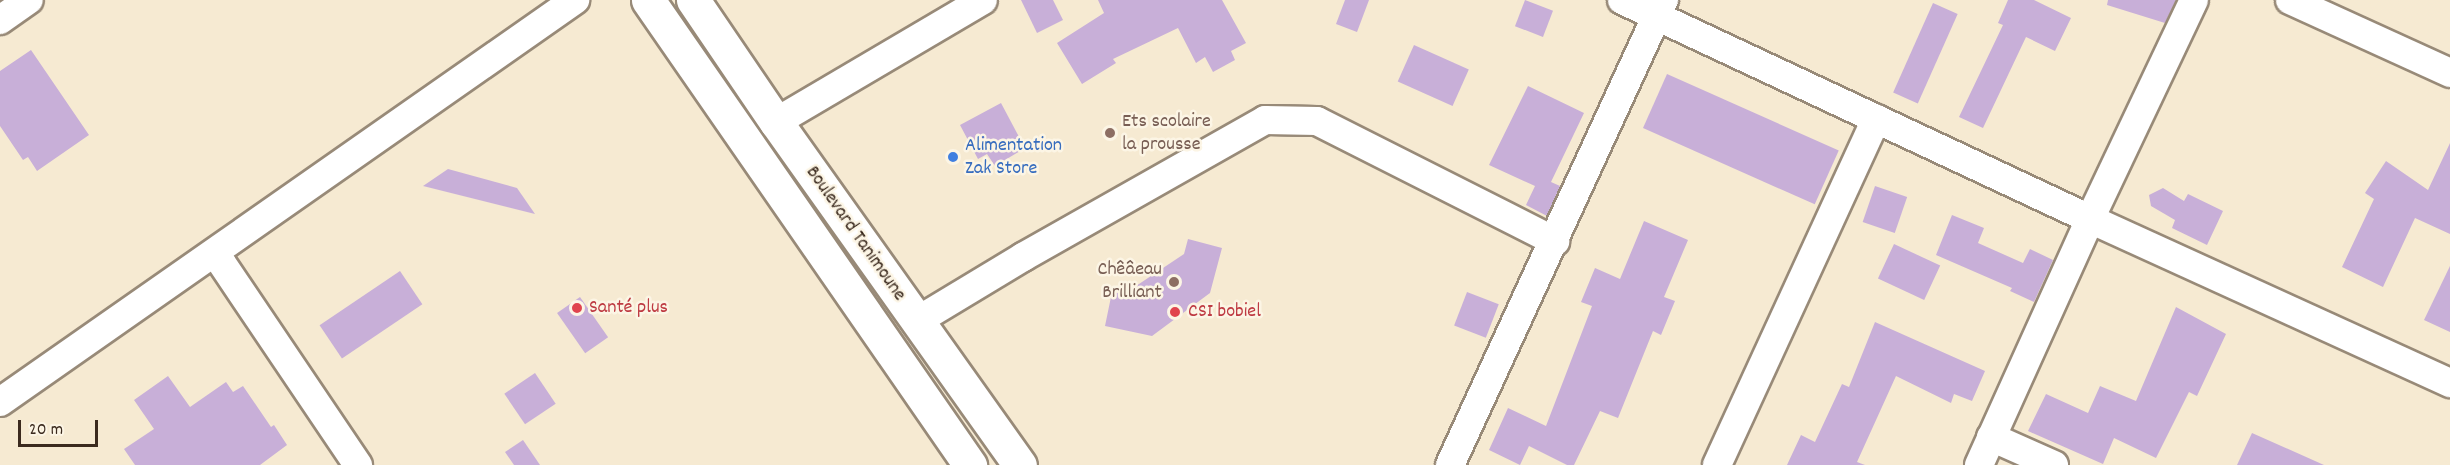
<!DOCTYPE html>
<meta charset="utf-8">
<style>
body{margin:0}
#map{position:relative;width:2450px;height:465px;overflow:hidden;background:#f6ead2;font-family:Dekko,sans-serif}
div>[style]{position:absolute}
.building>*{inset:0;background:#c8afd8;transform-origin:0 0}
.roads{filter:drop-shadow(2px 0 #988a78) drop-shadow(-2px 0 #988a78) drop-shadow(0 2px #988a78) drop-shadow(0 -2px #988a78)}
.street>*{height:28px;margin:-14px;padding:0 14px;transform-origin:14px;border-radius:14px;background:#fff}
.primary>*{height:33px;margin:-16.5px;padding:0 16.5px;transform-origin:16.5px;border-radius:16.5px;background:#fff}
.dots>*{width:16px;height:16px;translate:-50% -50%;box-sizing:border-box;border:3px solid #fcf5e5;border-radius:50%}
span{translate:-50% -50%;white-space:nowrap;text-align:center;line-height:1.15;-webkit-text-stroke:5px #fcf5e5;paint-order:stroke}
.education-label{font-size:20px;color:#785e54}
.left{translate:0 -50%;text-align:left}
.right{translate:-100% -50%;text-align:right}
.shop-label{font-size:20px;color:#366cbe}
.street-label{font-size:20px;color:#3b2a1e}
.health-label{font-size:20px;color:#be3a42}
.scale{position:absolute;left:18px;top:420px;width:80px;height:27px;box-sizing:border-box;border:3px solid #3b2a1e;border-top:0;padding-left:8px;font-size:18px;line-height:21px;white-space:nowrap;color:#3b2a1e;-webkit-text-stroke:4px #fcf5e5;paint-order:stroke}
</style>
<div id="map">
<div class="building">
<div style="clip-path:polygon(1021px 0,1053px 0,1063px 20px,1037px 33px)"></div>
<div style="clip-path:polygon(1098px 0,1222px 0,1246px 43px,1231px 51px,1235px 60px,1213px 72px,1205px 57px,1196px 63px,1178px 28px,1113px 59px,1116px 63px,1082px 84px,1057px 43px,1104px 13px)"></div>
<div style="clip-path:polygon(1345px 0,1369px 0,1357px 32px,1336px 24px)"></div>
<div style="left:1525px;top:0;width:30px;height:28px;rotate:21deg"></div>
<div style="clip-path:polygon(2008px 0,2034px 0,2071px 18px,2055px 51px,2026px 37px,1983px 128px,1959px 117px,2003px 25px,1998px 23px)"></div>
<div style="clip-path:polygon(2108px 0,2176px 0,2165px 23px,2107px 5px)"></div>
<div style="left:1933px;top:3px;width:27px;height:98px;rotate:24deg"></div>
<div style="left:1414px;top:45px;width:60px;height:40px;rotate:24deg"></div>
<div style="clip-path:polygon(31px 50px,89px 135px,37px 171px,28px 157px,23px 160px,0 126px,0 71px)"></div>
<div style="left:1667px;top:74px;width:188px;height:59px;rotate:24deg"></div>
<div style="clip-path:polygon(1528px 86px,1584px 113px,1551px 182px,1560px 186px,1547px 216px,1526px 205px,1535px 186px,1489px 165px)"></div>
<div style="clip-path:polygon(1001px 103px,1025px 148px,995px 166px,987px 154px,978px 159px,960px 125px)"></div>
<div style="clip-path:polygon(2450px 143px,2450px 234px,2415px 218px,2383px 287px,2342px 267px,2374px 199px,2365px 193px,2386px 161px,2428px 190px)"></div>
<div style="clip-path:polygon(448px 169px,517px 188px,535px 214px,423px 186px)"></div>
<div style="left:1875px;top:186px;width:34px;height:38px;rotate:19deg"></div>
<div style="clip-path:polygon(2163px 188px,2184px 201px,2188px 194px,2223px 211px,2207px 245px,2172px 228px,2175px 220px,2151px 206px,2149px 195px)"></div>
<div style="clip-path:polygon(1952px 215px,1984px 228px,1978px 243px,2023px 263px,2030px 249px,2053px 260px,2034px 302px,2010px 291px,2012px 288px,1936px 255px)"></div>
<div style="clip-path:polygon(1644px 221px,1688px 240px,1664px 297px,1675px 301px,1661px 335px,1653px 331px,1618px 418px,1600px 411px,1574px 465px,1567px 465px,1529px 446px,1520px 465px,1489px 450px,1508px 408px,1546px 426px,1592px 306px,1581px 302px,1595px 268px,1620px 279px)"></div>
<div style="clip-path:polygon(1188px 239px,1222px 248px,1210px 293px,1152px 336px,1105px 326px,1112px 292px,1124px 294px,1184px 254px)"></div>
<div style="left:1894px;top:244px;width:51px;height:38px;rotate:25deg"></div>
<div style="clip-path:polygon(2450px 266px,2450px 332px,2424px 320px)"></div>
<div style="left:400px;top:271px;width:40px;height:97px;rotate:56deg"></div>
<div style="left:1467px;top:292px;width:34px;height:36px;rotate:21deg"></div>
<div style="left:580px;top:297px;width:49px;height:28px;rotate:55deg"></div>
<div style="clip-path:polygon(2176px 307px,2226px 334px,2197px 396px,2189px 392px,2156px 458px,2114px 438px,2103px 464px,2028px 431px,2046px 394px,2088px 413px,2100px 386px,2136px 401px)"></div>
<div style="clip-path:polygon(1875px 322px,1985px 371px,1972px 401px,1954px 394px,1951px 403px,1896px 376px,1857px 462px,1865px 465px,1787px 465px,1801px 435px,1815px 442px,1842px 384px,1849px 387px)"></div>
<div style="left:535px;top:373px;width:37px;height:37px;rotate:56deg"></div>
<div style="clip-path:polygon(168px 376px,190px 407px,226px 382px,233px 392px,243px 386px,271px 427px,274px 425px,287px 445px,260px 465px,135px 465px,124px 449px,154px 429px,134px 400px)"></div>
<div style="clip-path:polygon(2252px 433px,2324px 465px,2237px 465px)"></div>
<div style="clip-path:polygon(523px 440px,540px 465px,514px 465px,505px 452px)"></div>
</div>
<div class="roads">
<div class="street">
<div style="left:1622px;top:0;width:517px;rotate:25.08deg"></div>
<div style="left:2090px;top:219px;width:396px;rotate:24.5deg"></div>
<div style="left:2290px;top:0;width:176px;rotate:24.5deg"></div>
<div style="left:0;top:20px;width:35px;rotate:-35deg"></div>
<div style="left:776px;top:122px;width:240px;rotate:-30.5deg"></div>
<div style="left:215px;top:253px;width:256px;rotate:56deg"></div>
<div style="left:917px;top:321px;width:124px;rotate:-31.1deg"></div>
<div style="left:1023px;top:257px;width:278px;rotate:-29.5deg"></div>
<div style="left:1265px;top:120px;width:52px;rotate:1.1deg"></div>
<div style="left:1317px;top:121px;width:267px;rotate:26.8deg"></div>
<div style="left:0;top:402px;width:702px;rotate:-34.96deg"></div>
<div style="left:1991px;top:437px;width:69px;rotate:24deg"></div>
<div style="left:1450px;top:465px;width:512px;rotate:-65.29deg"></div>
<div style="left:1717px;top:465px;width:381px;rotate:-65.3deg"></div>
<div style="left:1979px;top:465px;width:270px;rotate:-65.7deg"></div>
<div style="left:2090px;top:219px;width:242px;rotate:-64.6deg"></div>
</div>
<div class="primary">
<div style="left:648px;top:0;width:566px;rotate:55.3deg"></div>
<div style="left:693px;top:0;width:148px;rotate:55.8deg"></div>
<div style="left:776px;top:122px;width:421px;rotate:54.6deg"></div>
</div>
</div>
<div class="dots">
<div style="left:1110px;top:133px;background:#8d6e63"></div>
<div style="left:953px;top:157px;background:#3f7fe0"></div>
<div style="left:1174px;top:282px;background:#8d6e63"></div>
<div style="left:577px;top:308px;background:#e0444e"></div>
<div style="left:1175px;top:312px;background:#e0444e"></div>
</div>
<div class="education-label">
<span class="left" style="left:1122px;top:134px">Ets scolaire<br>la prousse</span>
<span class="right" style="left:1162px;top:282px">Chêâeau<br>Brilliant</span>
</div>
<div class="shop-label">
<span class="left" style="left:965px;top:158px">Alimentation<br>Zak Store</span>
</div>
<div class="street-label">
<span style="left:855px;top:234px;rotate:55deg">Boulevard Tanimoune</span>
</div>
<div class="health-label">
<span class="left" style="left:589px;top:308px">Santé plus</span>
<span class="left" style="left:1188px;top:312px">CSI bobiel</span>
</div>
<div class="scale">20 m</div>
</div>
